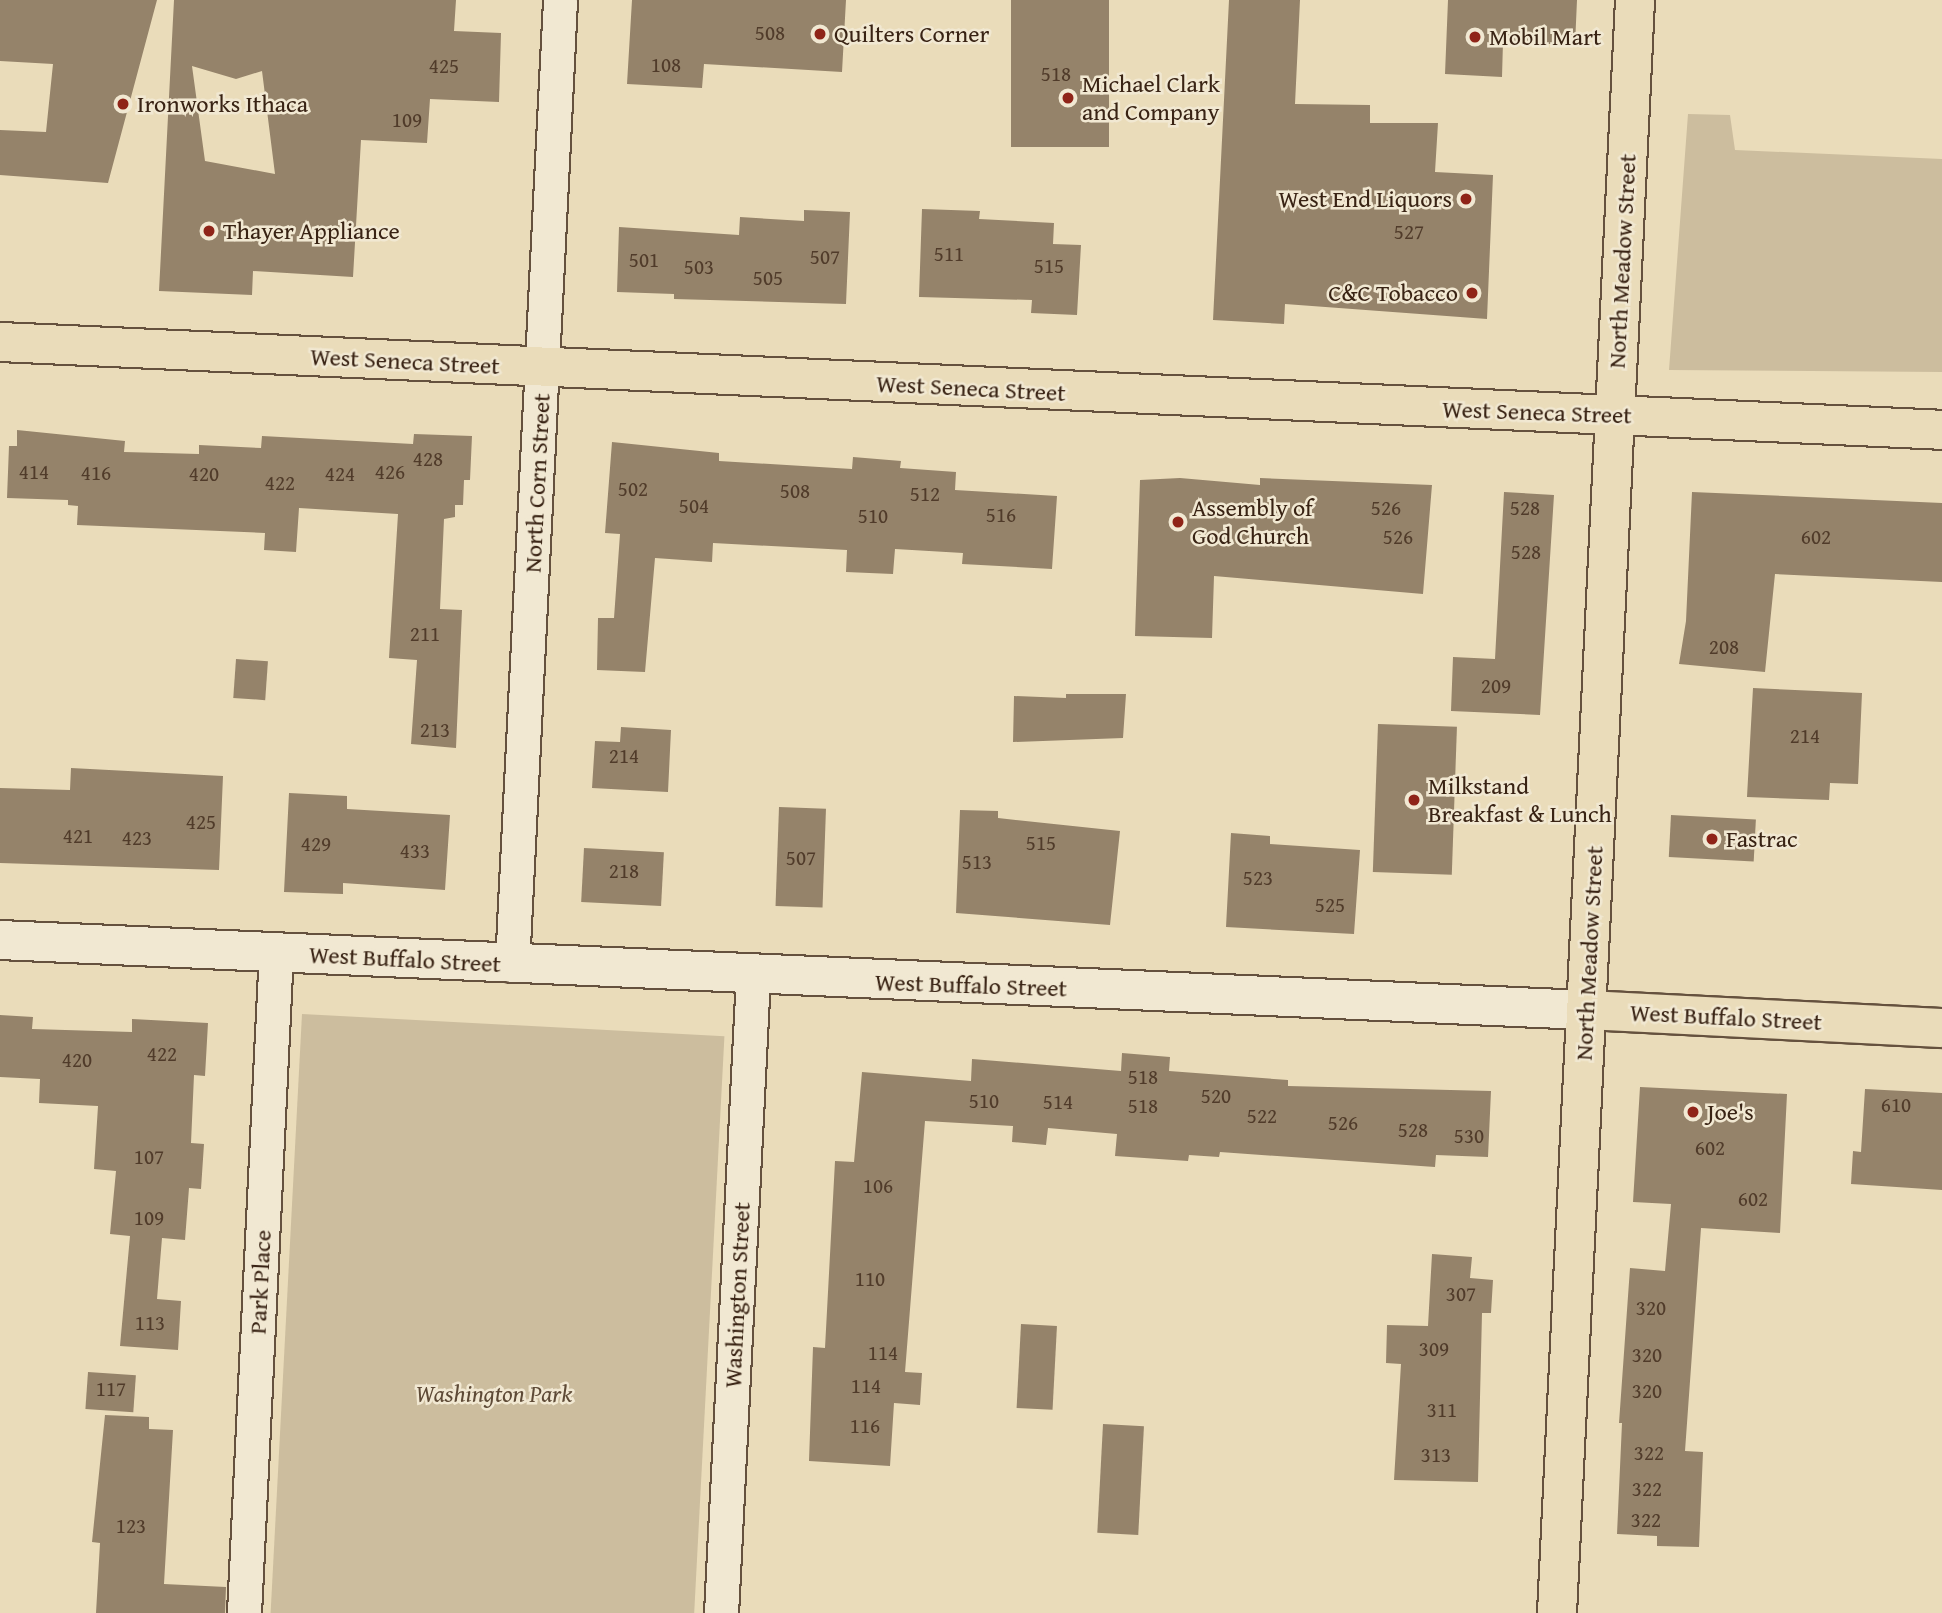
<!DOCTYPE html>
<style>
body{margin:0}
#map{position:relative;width:1942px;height:1613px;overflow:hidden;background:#eadcba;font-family:"Gentium Book Plus",serif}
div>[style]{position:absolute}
.green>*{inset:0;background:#ccbd9e;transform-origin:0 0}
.building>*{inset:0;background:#95836a;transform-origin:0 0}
.roads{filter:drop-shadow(2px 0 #65513e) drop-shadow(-2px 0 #65513e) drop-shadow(0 2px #65513e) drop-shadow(0 -2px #65513e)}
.street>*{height:33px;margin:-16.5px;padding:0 16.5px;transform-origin:16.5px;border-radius:16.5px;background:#f1e8d2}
.secondary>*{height:38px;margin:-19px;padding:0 19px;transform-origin:19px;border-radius:19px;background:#f1e8d2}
.primary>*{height:38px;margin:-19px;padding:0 19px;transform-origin:19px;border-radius:19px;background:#eadcba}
.highway>*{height:38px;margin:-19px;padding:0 19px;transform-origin:19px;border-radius:19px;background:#eadcba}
.dots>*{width:19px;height:19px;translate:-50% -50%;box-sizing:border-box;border:4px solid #f1e8d2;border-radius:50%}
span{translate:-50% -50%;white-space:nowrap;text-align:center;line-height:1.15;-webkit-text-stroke:5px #f1e8d2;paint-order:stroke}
.number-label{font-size:21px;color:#503b2a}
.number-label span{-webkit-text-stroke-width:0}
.poi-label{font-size:24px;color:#392314}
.left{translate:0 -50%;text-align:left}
.right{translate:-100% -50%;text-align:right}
.street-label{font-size:24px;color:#392314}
.park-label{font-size:24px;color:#5e4a36;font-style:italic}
</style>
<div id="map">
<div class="green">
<div style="clip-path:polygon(1688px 114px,1730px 115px,1735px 150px,1942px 159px,1942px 372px,1669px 370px)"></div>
<div style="left:302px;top:1014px;width:423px;height:600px;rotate:3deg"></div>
</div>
<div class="building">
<div style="clip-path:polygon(0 0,157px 0,108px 183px,0 175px,0 130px,46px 132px,53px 64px,0 61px)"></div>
<div style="clip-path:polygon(evenodd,174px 0,456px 0,454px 31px,501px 33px,499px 102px,430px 99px,427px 143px,361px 140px,353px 277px,253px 271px,252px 295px,159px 291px,174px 0,192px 66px,236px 79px,262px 71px,275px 174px,205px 161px,192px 66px)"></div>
<div style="clip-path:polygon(632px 0,846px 0,842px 72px,704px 64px,702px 88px,627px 84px)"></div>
<div style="left:1011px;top:0;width:98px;height:147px"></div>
<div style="clip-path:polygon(1229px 0,1300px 0,1295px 104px,1370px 105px,1370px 123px,1438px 123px,1435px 172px,1493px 175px,1487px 319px,1285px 304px,1284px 324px,1213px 320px)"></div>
<div style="clip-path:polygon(1448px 0,1577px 0,1575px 45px,1503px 42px,1502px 77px,1445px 74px)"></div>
<div style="clip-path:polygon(922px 209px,980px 211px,979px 219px,1054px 223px,1053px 244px,1081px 245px,1077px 315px,1031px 313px,1032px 300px,919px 297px)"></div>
<div style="clip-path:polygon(804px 210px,850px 212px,846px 304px,674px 299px,674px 294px,617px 292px,619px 227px,739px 235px,740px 217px,804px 221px)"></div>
<div style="clip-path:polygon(17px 430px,125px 441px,124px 452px,199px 454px,199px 445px,261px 448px,262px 436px,413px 444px,414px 434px,472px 436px,470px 480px,464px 480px,463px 505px,455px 505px,455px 517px,444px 519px,440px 609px,462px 610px,456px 748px,411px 744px,417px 660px,389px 658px,398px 514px,299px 508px,296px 552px,264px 550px,265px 533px,77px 525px,78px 506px,68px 505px,68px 500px,7px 498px,9px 446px,17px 446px)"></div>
<div style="clip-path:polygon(612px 442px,719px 453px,719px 461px,852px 469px,853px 457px,901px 461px,900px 468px,956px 472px,955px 490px,1057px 496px,1052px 569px,962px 564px,963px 553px,895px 549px,893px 574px,846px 572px,847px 550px,713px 543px,712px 562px,655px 558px,645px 672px,597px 670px,598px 618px,614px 618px,620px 534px,605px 533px)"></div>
<div style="clip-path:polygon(1180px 478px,1260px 485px,1260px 478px,1432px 485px,1423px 594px,1214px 576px,1212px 638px,1135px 636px,1140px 480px)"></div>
<div style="clip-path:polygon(1504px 492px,1554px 495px,1540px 715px,1451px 711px,1453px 657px,1495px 659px)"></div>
<div style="clip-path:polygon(1692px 492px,1942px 503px,1942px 582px,1775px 574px,1765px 672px,1679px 664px,1686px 621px)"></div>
<div style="left:236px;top:659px;width:32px;height:39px;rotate:4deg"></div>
<div style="clip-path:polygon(1753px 688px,1862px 693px,1858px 784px,1830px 783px,1829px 800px,1747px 797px)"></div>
<div style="clip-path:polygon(1066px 694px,1126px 694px,1123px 738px,1013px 742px,1014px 696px,1066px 698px)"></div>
<div style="left:1378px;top:724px;width:79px;height:148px;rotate:2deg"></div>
<div style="clip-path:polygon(621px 727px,671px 730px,668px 792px,592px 788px,595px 741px,620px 742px)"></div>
<div style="clip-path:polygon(71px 768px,223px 776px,219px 870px,0 863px,0 788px,70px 790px)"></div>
<div style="clip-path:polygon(289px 793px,347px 796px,347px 809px,450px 815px,445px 890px,343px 883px,343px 894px,284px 892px)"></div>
<div style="left:779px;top:807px;width:47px;height:99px;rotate:2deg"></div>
<div style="clip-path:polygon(960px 810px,998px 811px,998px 818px,1120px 831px,1110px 925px,956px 913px)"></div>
<div style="left:1671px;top:815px;width:85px;height:42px;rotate:3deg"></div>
<div style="clip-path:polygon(1231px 833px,1270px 836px,1270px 844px,1360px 850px,1354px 934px,1226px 927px)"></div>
<div style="left:584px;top:848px;width:80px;height:54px;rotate:3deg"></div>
<div style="clip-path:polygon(0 1015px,33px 1017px,32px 1029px,132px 1032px,132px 1019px,208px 1023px,205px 1076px,194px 1075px,191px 1143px,204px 1144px,201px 1189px,189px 1188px,185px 1240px,162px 1238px,157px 1299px,181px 1301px,178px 1350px,120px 1346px,130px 1236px,110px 1234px,116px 1171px,94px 1169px,98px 1106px,39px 1103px,40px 1079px,0 1077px)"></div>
<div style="clip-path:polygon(1122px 1053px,1170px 1057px,1169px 1071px,1288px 1080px,1288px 1086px,1491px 1091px,1488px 1157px,1436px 1155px,1435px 1167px,1220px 1152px,1219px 1157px,1189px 1155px,1188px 1161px,1115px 1156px,1117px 1134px,1048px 1128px,1046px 1145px,1012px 1142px,1013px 1126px,925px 1121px,905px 1372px,922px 1373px,920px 1405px,894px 1403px,890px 1466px,809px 1461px,813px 1347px,825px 1348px,835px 1161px,854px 1162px,862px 1072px,971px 1081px,972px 1059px,1121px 1071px)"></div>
<div style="clip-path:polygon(1640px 1087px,1787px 1094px,1780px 1233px,1701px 1228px,1685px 1451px,1703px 1452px,1699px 1547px,1657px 1546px,1657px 1536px,1617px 1534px,1622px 1423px,1619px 1423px,1630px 1268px,1665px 1271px,1671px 1204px,1633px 1202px)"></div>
<div style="clip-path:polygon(1865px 1089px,1942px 1093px,1942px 1190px,1851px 1184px,1853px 1151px,1861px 1152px)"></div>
<div style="clip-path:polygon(1432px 1254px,1472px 1257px,1470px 1278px,1493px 1280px,1491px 1313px,1482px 1313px,1478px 1482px,1394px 1480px,1401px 1364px,1386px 1363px,1387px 1325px,1428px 1326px)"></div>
<div style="left:1021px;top:1324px;width:36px;height:84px;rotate:3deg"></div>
<div style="left:88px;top:1372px;width:48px;height:37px;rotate:4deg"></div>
<div style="clip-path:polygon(105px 1415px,149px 1417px,149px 1429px,173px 1430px,164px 1584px,226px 1587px,225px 1613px,96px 1613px,100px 1543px,92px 1542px)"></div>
<div style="left:1103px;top:1424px;width:41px;height:109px;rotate:3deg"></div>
</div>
<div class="roads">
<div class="street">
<div style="left:512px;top:965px;width:966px;rotate:-87.15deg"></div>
<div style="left:244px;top:1613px;width:662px;rotate:-87.23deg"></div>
<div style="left:721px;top:1613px;width:638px;rotate:-87.12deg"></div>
</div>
<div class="secondary">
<div style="left:0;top:940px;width:1588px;rotate:2.53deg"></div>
</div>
<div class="primary">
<div style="left:1586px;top:1010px;width:356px;rotate:2.9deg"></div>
</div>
<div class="highway">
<div style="left:0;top:342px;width:1944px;rotate:2.59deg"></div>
<div style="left:1557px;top:1613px;width:1615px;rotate:-87.23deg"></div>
</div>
</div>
<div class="dots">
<div style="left:820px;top:34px;background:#8f2418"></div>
<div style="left:1475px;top:37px;background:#8f2418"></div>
<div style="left:1068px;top:98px;background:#8f2418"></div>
<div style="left:123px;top:104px;background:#8f2418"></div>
<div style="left:1466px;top:199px;background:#8f2418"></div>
<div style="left:209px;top:231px;background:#8f2418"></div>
<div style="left:1472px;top:293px;background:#8f2418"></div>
<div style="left:1178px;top:522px;background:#8f2418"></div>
<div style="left:1414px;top:800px;background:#8f2418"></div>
<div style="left:1712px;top:839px;background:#8f2418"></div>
<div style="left:1693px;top:1112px;background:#8f2418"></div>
</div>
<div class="number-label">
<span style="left:770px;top:33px">508</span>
<span style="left:666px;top:65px">108</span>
<span style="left:444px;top:66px">425</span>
<span style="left:1056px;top:74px">518</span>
<span style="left:407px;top:120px">109</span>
<span style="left:1409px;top:232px">527</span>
<span style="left:949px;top:254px">511</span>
<span style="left:825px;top:257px">507</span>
<span style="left:644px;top:260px">501</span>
<span style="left:1049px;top:266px">515</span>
<span style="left:699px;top:267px">503</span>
<span style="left:768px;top:278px">505</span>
<span style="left:428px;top:459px">428</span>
<span style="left:34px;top:472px">414</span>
<span style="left:390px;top:472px">426</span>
<span style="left:96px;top:473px">416</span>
<span style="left:204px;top:474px">420</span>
<span style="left:340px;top:474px">424</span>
<span style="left:280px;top:483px">422</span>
<span style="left:633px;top:489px">502</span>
<span style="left:795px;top:491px">508</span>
<span style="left:925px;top:494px">512</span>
<span style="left:694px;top:506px">504</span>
<span style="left:1386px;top:508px">526</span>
<span style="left:1525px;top:508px">528</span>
<span style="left:1001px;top:515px">516</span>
<span style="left:873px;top:516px">510</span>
<span style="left:1398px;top:537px">526</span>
<span style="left:1816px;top:537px">602</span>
<span style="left:1526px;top:552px">528</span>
<span style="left:425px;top:634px">211</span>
<span style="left:1724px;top:647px">208</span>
<span style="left:1496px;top:686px">209</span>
<span style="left:435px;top:730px">213</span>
<span style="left:1805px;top:736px">214</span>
<span style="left:624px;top:756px">214</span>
<span style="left:201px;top:822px">425</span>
<span style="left:78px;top:836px">421</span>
<span style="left:137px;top:838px">423</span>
<span style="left:1041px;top:843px">515</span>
<span style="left:316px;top:844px">429</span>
<span style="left:415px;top:851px">433</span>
<span style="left:801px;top:858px">507</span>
<span style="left:977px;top:862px">513</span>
<span style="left:624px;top:871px">218</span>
<span style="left:1258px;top:878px">523</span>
<span style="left:1330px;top:905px">525</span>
<span style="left:162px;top:1054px">422</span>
<span style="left:77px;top:1060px">420</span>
<span style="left:1143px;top:1077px">518</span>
<span style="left:1216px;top:1096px">520</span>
<span style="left:984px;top:1101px">510</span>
<span style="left:1058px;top:1102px">514</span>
<span style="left:1896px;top:1105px">610</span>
<span style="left:1143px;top:1106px">518</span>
<span style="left:1262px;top:1116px">522</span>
<span style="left:1343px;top:1123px">526</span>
<span style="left:1413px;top:1130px">528</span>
<span style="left:1469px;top:1136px">530</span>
<span style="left:1710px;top:1148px">602</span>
<span style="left:149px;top:1157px">107</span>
<span style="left:878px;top:1186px">106</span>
<span style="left:1753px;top:1199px">602</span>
<span style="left:149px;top:1218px">109</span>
<span style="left:870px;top:1279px">110</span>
<span style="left:1461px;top:1294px">307</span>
<span style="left:1651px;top:1308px">320</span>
<span style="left:150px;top:1323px">113</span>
<span style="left:1434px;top:1349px">309</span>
<span style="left:883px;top:1353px">114</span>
<span style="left:1647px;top:1355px">320</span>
<span style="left:866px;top:1386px">114</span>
<span style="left:111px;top:1389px">117</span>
<span style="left:1647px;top:1391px">320</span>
<span style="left:1442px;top:1410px">311</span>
<span style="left:865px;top:1426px">116</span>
<span style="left:1649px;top:1453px">322</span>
<span style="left:1436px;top:1455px">313</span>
<span style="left:1647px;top:1489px">322</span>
<span style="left:1646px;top:1520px">322</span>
<span style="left:131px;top:1526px">123</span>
</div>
<div class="poi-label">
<span class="left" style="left:834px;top:34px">Quilters Corner</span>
<span class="left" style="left:1489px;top:37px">Mobil Mart</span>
<span class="left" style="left:1082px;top:98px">Michael Clark<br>and Company</span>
<span class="left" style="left:137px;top:104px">Ironworks Ithaca</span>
<span class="right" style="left:1452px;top:199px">West End Liquors</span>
<span class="left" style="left:223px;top:231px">Thayer Appliance</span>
<span class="right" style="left:1458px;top:293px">C&amp;C Tobacco</span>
<span class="left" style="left:1192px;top:522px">Assembly of<br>God Church</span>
<span class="left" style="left:1428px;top:800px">Milkstand<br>Breakfast &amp; Lunch</span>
<span class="left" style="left:1726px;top:839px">Fastrac</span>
<span class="left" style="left:1707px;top:1112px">Joe's</span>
</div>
<div class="street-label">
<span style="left:1622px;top:261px;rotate:-87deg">North Meadow Street</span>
<span style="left:405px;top:361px;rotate:3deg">West Seneca Street</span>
<span style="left:971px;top:388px;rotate:3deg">West Seneca Street</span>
<span style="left:1537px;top:412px;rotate:2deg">West Seneca Street</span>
<span style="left:537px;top:483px;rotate:-87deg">North Corn Street</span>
<span style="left:1589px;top:953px;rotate:-87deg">North Meadow Street</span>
<span style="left:405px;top:959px;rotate:3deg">West Buffalo Street</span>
<span style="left:971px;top:985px;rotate:2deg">West Buffalo Street</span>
<span style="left:1726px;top:1017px;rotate:3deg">West Buffalo Street</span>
<span style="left:260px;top:1282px;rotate:-87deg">Park Place</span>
<span style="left:737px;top:1295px;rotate:-87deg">Washington Street</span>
</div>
<div class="park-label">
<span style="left:494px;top:1394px">Washington Park</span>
</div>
</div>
